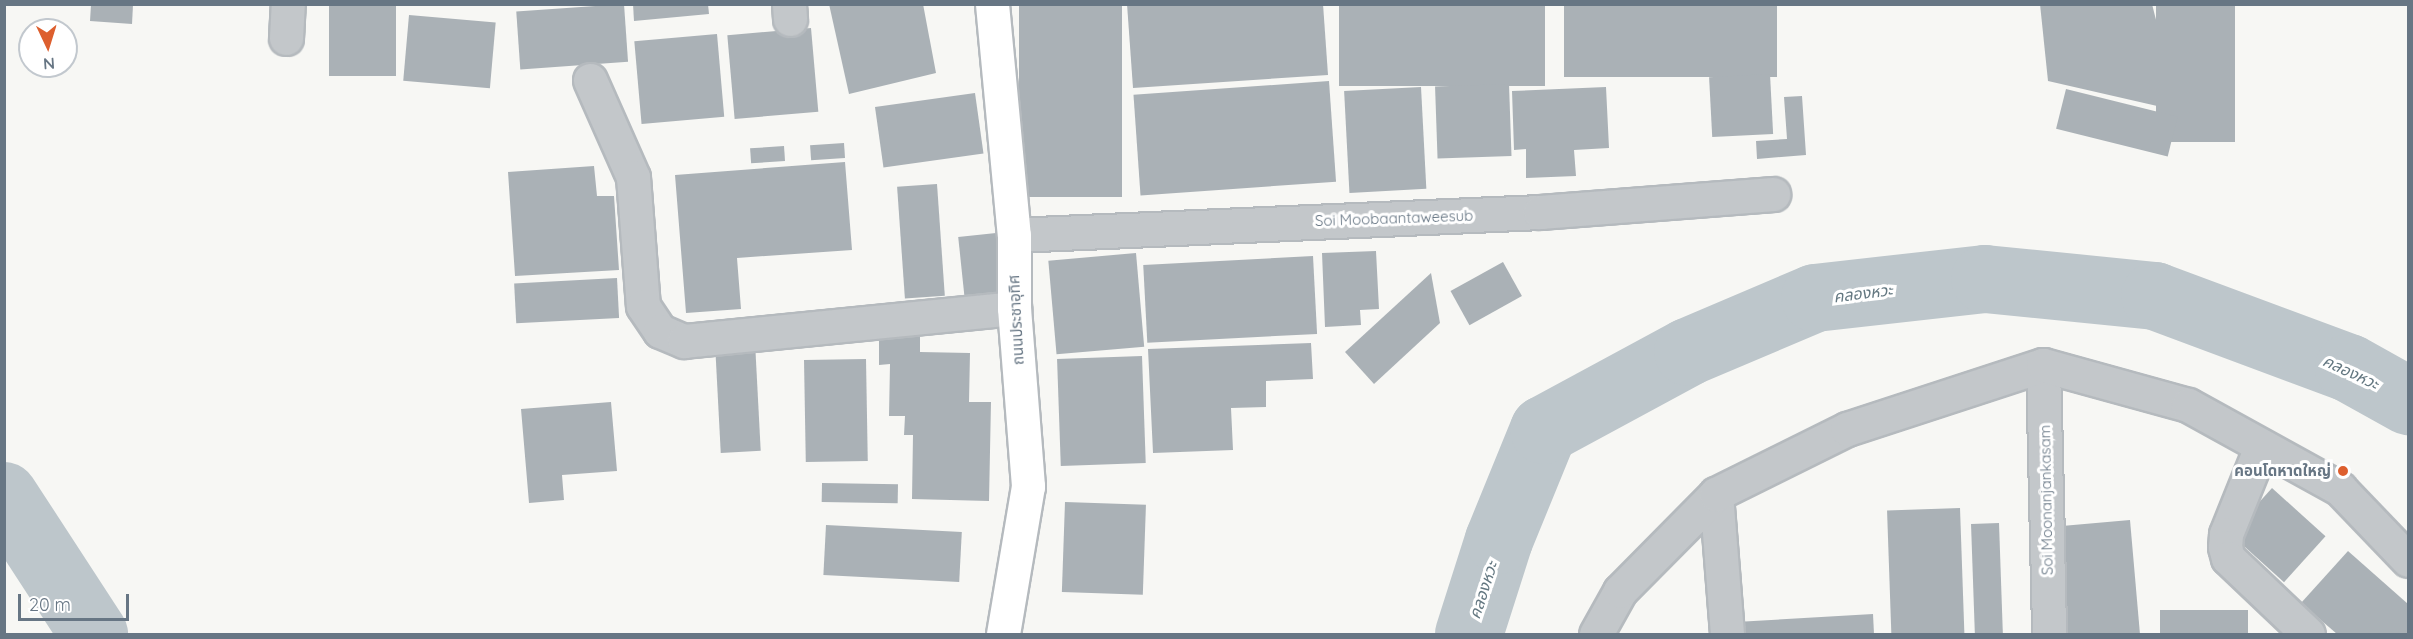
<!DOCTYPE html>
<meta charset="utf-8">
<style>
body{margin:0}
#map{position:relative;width:2413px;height:639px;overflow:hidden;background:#f7f7f4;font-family:Quicksand,"Noto Sans Thai",sans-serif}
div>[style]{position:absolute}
.river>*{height:68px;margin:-34px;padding:0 34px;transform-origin:34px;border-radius:34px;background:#bdc6cb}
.building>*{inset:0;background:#aab1b6;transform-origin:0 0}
.roads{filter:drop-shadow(2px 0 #b5babe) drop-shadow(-2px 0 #b5babe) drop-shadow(0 2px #b5babe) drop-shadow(0 -2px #b5babe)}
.street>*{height:33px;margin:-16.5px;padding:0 16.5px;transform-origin:16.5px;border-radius:16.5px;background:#c3c7ca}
.secondary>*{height:33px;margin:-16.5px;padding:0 16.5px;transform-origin:16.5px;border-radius:16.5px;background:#fff}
.dots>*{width:16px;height:16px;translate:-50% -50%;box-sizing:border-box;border:3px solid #fff;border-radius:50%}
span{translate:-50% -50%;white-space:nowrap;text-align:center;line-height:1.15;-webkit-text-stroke:6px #fff;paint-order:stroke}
.street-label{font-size:15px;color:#677684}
.poi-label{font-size:15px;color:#677684;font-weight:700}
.right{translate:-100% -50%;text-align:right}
.water-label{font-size:16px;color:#637780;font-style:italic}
.frame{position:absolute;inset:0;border:6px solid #677684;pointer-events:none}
.north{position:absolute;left:18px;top:18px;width:60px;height:60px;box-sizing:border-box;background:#fff;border:2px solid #c2c8ce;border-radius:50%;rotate:176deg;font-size:16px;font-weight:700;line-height:24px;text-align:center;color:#677684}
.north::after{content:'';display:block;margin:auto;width:21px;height:27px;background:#dd5f2e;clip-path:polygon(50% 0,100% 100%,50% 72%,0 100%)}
.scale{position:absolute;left:18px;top:594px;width:111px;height:27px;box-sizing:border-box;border:3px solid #677684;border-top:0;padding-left:8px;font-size:18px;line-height:21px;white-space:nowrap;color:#677684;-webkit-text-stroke:4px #fff;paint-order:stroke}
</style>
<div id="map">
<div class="river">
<div style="left:4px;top:496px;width:165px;rotate:56.9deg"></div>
<div style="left:1469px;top:634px;width:99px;rotate:-72.3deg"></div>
<div style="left:1499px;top:540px;width:119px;rotate:-67.8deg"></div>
<div style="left:1544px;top:430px;width:164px;rotate:-28.4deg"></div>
<div style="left:1688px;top:352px;width:138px;rotate:-23deg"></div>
<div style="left:1815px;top:298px;width:171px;rotate:-6.4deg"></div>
<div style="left:1985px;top:279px;width:171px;rotate:5.7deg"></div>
<div style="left:2155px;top:296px;width:207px;rotate:20.4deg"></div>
<div style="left:2349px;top:368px;width:68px;rotate:29.2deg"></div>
</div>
<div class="building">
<div style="left:329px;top:4px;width:67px;height:72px"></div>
<div style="left:624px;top:4px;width:58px;height:108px;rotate:86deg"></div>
<div style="clip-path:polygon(633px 4px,708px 4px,709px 14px,634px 21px)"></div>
<div style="clip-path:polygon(829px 4px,923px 4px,936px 73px,849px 94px)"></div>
<div style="left:1019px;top:4px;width:103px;height:193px"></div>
<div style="clip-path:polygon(1127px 4px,1323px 4px,1328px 75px,1133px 88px)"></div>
<div style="left:1339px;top:4px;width:206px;height:82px"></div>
<div style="left:1564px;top:4px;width:213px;height:73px"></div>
<div style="clip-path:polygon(2040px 4px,2152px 4px,2179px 111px,2048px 81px)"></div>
<div style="left:2156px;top:4px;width:79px;height:138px"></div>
<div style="clip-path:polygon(91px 5px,133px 5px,132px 24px,90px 21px)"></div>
<div style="left:409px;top:15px;width:87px;height:66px;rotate:5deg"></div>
<div style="left:811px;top:28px;width:84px;height:84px;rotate:85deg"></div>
<div style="left:717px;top:34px;width:83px;height:83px;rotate:85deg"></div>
<div style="left:1770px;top:74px;width:60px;height:61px;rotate:87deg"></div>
<div style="left:1329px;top:81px;width:101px;height:196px;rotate:86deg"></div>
<div style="left:1509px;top:84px;width:72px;height:74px;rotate:88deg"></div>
<div style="left:1421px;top:87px;width:102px;height:77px;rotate:87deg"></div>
<div style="clip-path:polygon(1606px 87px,1609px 148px,1574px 150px,1576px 176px,1526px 178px,1526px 149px,1514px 150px,1512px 91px)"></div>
<div style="left:2066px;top:89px;width:115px;height:41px;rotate:14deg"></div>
<div style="left:975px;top:93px;width:61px;height:101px;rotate:82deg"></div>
<div style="clip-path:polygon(1802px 96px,1806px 155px,1757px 159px,1756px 141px,1787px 139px,1784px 97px)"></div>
<div style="left:844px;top:143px;width:15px;height:34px;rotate:86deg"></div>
<div style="left:784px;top:146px;width:15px;height:34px;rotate:86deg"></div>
<div style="clip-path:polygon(845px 162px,852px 250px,737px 258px,741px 309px,686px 313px,675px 175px)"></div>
<div style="clip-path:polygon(594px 166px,597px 196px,614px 196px,619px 270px,515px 276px,508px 172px)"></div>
<div style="left:937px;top:184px;width:112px;height:40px;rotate:86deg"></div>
<div style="left:996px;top:233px;width:61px;height:38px;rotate:84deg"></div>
<div style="clip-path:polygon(1376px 251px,1379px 309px,1360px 310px,1361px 325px,1325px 327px,1322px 253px)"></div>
<div style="left:1136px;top:253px;width:94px;height:88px;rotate:85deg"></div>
<div style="left:1313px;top:256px;width:78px;height:170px;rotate:87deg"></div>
<div style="left:1503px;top:262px;width:39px;height:60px;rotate:61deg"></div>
<div style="clip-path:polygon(1431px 273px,1440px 323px,1374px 384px,1345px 352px)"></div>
<div style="left:617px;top:278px;width:40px;height:103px;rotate:87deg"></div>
<div style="clip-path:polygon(879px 330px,920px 331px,920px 352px,970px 353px,969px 402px,991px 402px,989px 501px,912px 499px,913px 435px,904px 435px,905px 416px,889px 416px,890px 364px,879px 365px)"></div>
<div style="left:755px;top:342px;width:109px;height:40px;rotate:87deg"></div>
<div style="clip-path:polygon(1311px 343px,1313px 379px,1266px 381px,1266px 407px,1231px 408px,1233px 450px,1153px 453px,1148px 349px)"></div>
<div style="left:1142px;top:356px;width:107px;height:85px;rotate:88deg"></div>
<div style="left:866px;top:359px;width:102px;height:62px;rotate:89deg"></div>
<div style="clip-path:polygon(611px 402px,617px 471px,562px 475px,564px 500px,529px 503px,521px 409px)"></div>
<div style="left:822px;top:483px;width:76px;height:19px;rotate:1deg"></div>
<div style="left:2272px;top:488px;width:72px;height:62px;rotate:42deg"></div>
<div style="left:1065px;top:502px;width:81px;height:90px;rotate:2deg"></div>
<div style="left:1960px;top:508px;width:126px;height:73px;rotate:88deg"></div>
<div style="left:2130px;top:520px;width:114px;height:77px;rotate:85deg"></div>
<div style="left:1999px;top:523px;width:111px;height:28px;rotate:88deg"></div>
<div style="left:826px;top:525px;width:136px;height:50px;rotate:3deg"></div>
<div style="clip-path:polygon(2348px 551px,2408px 604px,2408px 634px,2337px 634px,2301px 603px)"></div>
<div style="left:2248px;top:610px;width:24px;height:88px;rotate:90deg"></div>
<div style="clip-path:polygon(1873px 614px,1874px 634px,1737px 634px,1736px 622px)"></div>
</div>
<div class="roads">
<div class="street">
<div style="left:789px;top:4px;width:15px;rotate:86deg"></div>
<div style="left:286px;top:38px;width:34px;rotate:-87deg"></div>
<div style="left:590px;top:80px;width:106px;rotate:66.1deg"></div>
<div style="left:633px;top:177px;width:129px;rotate:85.6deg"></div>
<div style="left:643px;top:306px;width:30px;rotate:56deg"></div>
<div style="left:660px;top:331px;width:26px;rotate:23deg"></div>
<div style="left:684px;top:341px;width:332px;rotate:-5.7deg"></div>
<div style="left:1014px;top:235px;width:527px;rotate:-2.5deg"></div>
<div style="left:1540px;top:212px;width:234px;rotate:-4.4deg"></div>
<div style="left:2043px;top:365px;width:269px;rotate:88.7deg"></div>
<div style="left:2261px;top:447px;width:94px;rotate:111.9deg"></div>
<div style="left:2226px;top:534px;width:13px;rotate:94deg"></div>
<div style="left:2225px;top:547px;width:11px;rotate:75deg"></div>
<div style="left:2228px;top:558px;width:110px;rotate:43.5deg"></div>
<div style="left:1716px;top:494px;width:140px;rotate:85.5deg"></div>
<div style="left:1596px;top:634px;width:49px;rotate:-60.8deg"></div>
<div style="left:1620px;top:591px;width:136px;rotate:-45.3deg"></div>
<div style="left:1716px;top:494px;width:146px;rotate:-26.4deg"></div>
<div style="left:1847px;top:429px;width:206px;rotate:-18.1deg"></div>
<div style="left:2043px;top:365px;width:150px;rotate:15.4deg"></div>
<div style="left:2188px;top:405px;width:174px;rotate:28.9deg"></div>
<div style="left:2340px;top:489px;width:98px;rotate:46.2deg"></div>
</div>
<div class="secondary">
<div style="left:992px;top:4px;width:232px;rotate:84.6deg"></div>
<div style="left:1014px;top:235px;width:73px;rotate:90deg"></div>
<div style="left:1014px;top:308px;width:179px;rotate:85.5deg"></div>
<div style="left:1028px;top:486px;width:150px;rotate:99.6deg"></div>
</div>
</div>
<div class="dots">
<div style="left:2343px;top:471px;background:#dd5f2e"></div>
</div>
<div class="street-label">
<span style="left:1394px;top:218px;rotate:-2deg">Soi Moobaantaweesub</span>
<span style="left:1016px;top:320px;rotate:-93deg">ถนนประชาอุทิศ</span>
<span style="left:2046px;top:500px;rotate:-91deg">Soi Moonanjankasam</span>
</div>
<div class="poi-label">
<span class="right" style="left:2331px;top:471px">คอนโดหาดใหญ่</span>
</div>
<div class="water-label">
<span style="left:1863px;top:293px;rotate:-7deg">คลองหวะ</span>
<span style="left:2351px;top:372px;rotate:25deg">คลองหวะ</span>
<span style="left:1483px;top:590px;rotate:-72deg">คลองหวะ</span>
</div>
<div class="frame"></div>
<div class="north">N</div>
<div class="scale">20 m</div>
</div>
